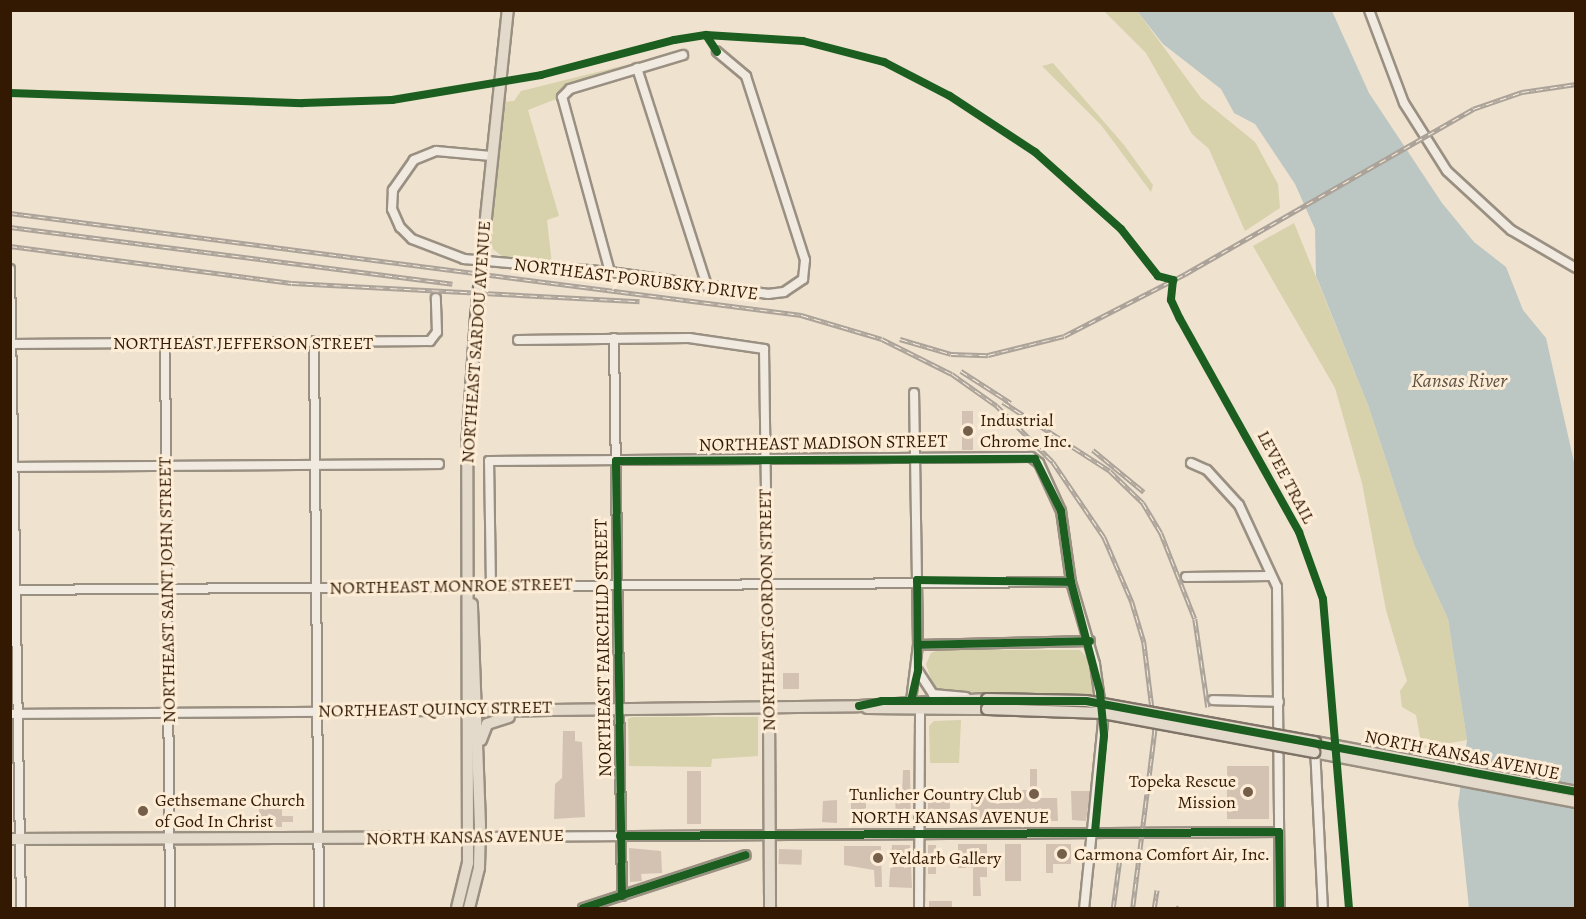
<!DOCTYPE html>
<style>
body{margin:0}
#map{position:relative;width:1586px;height:919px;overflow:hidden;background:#efe2cf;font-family:Alegreya,serif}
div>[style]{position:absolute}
.green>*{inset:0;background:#d7d1ac}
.water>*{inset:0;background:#bcc7c4}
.building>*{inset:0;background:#d3c2b2;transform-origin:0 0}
.roads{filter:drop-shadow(2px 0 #9a9082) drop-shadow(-2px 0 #9a9082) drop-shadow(0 2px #9a9082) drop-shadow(0 -2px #9a9082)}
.minor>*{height:8px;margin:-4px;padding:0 4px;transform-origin:4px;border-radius:4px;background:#f1eae0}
.major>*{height:10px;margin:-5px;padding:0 5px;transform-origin:5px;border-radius:5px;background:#e4dacb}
.rail>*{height:4.5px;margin-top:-2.25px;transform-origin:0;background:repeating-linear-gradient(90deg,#fdedd7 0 7px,#aba399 0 14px);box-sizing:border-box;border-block:2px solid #aba399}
.bridges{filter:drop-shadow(2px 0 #7f7467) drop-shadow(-2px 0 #7f7467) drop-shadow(0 2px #7f7467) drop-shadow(0 -2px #7f7467)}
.major-bridge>*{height:10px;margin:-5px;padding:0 5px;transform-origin:5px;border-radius:5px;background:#e4dacb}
.cycleway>*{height:8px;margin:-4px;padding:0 4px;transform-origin:4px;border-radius:4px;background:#1b5e20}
.dots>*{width:16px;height:16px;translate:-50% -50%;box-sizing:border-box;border:3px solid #fdedd7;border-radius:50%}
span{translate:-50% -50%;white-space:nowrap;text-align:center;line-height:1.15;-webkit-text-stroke:6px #fdedd7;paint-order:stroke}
.street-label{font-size:18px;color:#341902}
.poi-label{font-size:18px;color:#341902}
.left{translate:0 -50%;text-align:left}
.right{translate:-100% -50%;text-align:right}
.water-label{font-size:20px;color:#5c5244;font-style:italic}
.frame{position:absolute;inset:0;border:12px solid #341902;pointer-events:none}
</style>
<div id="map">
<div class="green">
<div style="clip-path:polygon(1104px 11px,1137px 11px,1201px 98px,1255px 142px,1278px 184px,1280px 208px,1245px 231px,1209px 149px,1192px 134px,1146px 53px)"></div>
<div style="clip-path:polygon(674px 53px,528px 110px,559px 216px,547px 220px,552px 264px,507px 260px,489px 246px,504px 102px,514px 101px,521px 91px)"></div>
<div style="clip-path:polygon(1053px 63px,1124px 145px,1153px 185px,1151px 192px,1101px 125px,1042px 66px)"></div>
<div style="clip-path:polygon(1294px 223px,1368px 405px,1415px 547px,1448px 619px,1467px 740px,1422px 748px,1416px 715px,1402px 707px,1400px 691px,1407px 681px,1386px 610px,1362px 483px,1335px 388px,1253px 246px)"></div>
<div style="clip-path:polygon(938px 650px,1080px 650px,1090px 661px,1096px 698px,935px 691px,926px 664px,931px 653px)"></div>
<div style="clip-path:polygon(632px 717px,758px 717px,758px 756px,712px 759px,711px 767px,629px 766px,628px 719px)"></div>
<div style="clip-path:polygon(961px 720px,959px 763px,930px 763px,929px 726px,934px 721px)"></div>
</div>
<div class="water">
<div style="clip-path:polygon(1137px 11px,1332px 11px,1369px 93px,1442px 203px,1474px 242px,1506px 267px,1523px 310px,1546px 338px,1576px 471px,1575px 908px,1469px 908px,1458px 804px,1467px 740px,1448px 619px,1415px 547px,1368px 405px,1316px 276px,1315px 229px,1295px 184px,1255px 124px,1234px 113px,1221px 89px,1163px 44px)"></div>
</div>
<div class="building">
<div style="left:962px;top:411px;width:11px;height:39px"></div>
<div style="left:783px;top:673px;width:16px;height:16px"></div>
<div style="clip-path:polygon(563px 731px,575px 731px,575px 741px,582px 742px,585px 817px,554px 819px,555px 784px,562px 778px)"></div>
<div style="left:1227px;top:766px;width:42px;height:53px"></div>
<div style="clip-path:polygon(1030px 769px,1037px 769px,1037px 798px,1057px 798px,1058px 821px,971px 821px,971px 791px,1016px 796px,1016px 790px,1030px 790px)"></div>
<div style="clip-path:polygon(903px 770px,910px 770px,911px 822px,896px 822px,895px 794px,902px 794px)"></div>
<div style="left:687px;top:771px;width:14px;height:53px"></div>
<div style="clip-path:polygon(935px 789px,935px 794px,950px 794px,950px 820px,928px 821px,928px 790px)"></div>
<div style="clip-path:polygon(1071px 791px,1090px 791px,1086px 821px,1072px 820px)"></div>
<div style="left:851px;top:792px;width:15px;height:31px"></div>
<div style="clip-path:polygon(837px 800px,837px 823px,822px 822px,823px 801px)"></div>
<div style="clip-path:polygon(259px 807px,282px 808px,282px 816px,293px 816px,293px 822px,282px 822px,282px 827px,259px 827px)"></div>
<div style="clip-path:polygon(958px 844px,987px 844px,987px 877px,980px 877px,981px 896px,973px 896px,973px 868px,958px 868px)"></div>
<div style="left:1005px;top:844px;width:16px;height:37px"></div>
<div style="clip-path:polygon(1046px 844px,1071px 844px,1071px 864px,1053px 864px,1053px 873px,1046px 873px)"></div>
<div style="clip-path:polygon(892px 845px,910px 845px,912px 888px,889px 887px)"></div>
<div style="left:928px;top:845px;width:8px;height:29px"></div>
<div style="clip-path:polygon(844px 846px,881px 846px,882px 887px,875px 887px,874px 870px,844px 865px)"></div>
<div style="clip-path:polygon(629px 848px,661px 851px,662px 873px,641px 874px,642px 881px,630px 882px)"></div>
<div style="left:779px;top:849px;width:23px;height:15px;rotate:2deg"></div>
<div style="left:929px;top:901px;width:23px;height:8px"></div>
</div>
<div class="roads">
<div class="minor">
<div style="left:1369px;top:10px;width:99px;rotate:69.4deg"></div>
<div style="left:1404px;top:103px;width:80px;rotate:57.7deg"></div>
<div style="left:1447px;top:171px;width:87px;rotate:42.7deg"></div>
<div style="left:1511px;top:230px;width:75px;rotate:30.3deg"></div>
<div style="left:637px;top:68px;width:229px;rotate:72.2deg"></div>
<div style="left:491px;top:156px;width:55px;rotate:-174.8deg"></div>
<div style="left:436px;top:151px;width:24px;rotate:158deg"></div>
<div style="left:414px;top:160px;width:37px;rotate:125deg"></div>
<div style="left:393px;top:190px;width:19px;rotate:93deg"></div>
<div style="left:392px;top:209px;width:20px;rotate:66deg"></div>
<div style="left:400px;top:227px;width:17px;rotate:45deg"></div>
<div style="left:412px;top:239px;width:56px;rotate:21deg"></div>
<div style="left:464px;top:259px;width:147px;rotate:5.1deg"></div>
<div style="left:610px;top:272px;width:160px;rotate:7.9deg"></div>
<div style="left:768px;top:294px;width:16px;rotate:-7deg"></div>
<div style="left:784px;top:292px;width:23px;rotate:-34deg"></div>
<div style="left:803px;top:279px;width:19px;rotate:-84deg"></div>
<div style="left:805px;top:260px;width:193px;rotate:-107.8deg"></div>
<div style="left:746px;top:76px;width:38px;rotate:-140deg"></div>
<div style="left:10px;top:269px;width:639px;rotate:89.01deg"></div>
<div style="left:610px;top:272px;width:181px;rotate:-105.3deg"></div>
<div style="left:562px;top:97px;width:11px;rotate:-45deg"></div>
<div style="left:570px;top:89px;width:118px;rotate:-16.7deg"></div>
<div style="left:614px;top:338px;width:558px;rotate:89.18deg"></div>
<div style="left:518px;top:340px;width:171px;rotate:-0.7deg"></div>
<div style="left:689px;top:338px;width:76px;rotate:8.3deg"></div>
<div style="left:764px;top:349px;width:358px;rotate:89.2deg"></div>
<div style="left:314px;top:341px;width:567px;rotate:89.49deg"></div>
<div style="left:165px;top:342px;width:566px;rotate:89.49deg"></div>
<div style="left:11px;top:344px;width:419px;rotate:-0.4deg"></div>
<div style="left:430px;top:341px;width:11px;rotate:-52deg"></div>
<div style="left:437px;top:332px;width:34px;rotate:-92deg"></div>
<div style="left:1191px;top:463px;width:17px;rotate:24deg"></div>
<div style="left:1207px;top:470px;width:47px;rotate:47.6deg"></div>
<div style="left:1239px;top:505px;width:90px;rotate:65.1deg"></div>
<div style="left:1277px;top:587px;width:321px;rotate:89.5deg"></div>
<div style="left:11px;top:467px;width:428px;rotate:-0.4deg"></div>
<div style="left:1186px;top:577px;width:85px;rotate:-0.7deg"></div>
<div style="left:491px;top:586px;width:125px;rotate:-90.9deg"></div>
<div style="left:489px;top:461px;width:542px;rotate:-0.42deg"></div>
<div style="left:1031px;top:457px;width:10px;rotate:37deg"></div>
<div style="left:1039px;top:463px;width:53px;rotate:65.4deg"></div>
<div style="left:1061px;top:511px;width:72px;rotate:82deg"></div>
<div style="left:1071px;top:582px;width:85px;rotate:73.7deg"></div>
<div style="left:1095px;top:664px;width:59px;rotate:82.1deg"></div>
<div style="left:1103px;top:722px;width:187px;rotate:95.8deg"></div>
<div style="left:10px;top:590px;width:1061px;rotate:-0.43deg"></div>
<div style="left:918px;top:645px;width:172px;rotate:-1.3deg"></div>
<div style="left:918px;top:671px;width:27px;rotate:57deg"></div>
<div style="left:933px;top:694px;width:33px;rotate:5deg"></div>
<div style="left:1213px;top:700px;width:66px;rotate:1.7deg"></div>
<div style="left:911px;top:701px;width:56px;rotate:-82.9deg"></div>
<div style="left:918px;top:645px;width:252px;rotate:-90.9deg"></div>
<div style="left:10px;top:714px;width:458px;rotate:-0.4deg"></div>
<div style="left:1315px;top:747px;width:161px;rotate:87.2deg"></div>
<div style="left:480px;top:837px;width:799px;rotate:-0.36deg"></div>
<div style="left:583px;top:908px;width:171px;rotate:-18deg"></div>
<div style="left:919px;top:908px;width:198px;rotate:-89.7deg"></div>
</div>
<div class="major">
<div style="left:483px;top:246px;width:237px;rotate:-84deg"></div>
<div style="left:769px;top:707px;width:201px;rotate:89.7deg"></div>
<div style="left:867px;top:708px;width:120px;rotate:0.5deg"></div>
<div style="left:468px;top:711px;width:391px;rotate:-0.7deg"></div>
<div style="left:859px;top:706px;width:128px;rotate:-3.1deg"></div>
<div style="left:481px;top:740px;width:17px;rotate:-69deg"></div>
<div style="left:487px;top:724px;width:23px;rotate:-18deg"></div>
<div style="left:1315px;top:742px;width:266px;rotate:10.8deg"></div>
<div style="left:1314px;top:752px;width:267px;rotate:10.8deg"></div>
<div style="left:10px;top:839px;width:470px;rotate:-0.2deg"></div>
<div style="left:457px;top:908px;width:46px;rotate:-76.3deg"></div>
<div style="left:468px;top:863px;width:417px;rotate:-90.1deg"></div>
<div style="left:467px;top:446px;width:128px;rotate:-86deg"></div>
<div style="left:469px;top:908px;width:41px;rotate:-76deg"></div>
<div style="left:479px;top:868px;width:43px;rotate:-88.7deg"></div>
<div style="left:480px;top:825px;width:221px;rotate:-92.1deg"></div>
</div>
</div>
<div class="rail">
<div style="left:10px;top:213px;width:798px;rotate:7.35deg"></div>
<div style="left:801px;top:315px;width:84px;rotate:16.5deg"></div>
<div style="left:882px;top:339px;width:78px;rotate:26.6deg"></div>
<div style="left:952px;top:374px;width:55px;rotate:35.4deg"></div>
<div style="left:997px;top:406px;width:79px;rotate:45deg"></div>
<div style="left:1053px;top:462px;width:91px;rotate:55.8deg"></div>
<div style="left:1104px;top:537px;width:71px;rotate:66.7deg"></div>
<div style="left:1132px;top:602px;width:42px;rotate:73.3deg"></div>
<div style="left:1144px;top:642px;width:90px;rotate:83deg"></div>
<div style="left:1155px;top:731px;width:178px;rotate:97.1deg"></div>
<div style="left:10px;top:227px;width:446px;rotate:7.3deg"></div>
<div style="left:10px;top:246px;width:284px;rotate:7.5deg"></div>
<div style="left:292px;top:283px;width:348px;rotate:3deg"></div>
<div style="left:900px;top:339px;width:53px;rotate:16.4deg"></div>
<div style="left:951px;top:354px;width:37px;rotate:2deg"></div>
<div style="left:988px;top:355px;width:78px;rotate:-14deg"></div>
<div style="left:1064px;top:336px;width:136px;rotate:-27.1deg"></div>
<div style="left:1185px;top:274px;width:332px;rotate:-29.8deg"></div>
<div style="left:1473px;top:109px;width:52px;rotate:-19.1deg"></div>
<div style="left:1522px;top:92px;width:55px;rotate:-8.4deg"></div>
<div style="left:961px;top:371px;width:59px;rotate:32.6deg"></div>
<div style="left:1003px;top:402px;width:127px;rotate:32.8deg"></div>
<div style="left:1110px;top:471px;width:46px;rotate:44.1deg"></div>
<div style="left:1143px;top:503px;width:35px;rotate:59deg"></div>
<div style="left:1161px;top:533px;width:92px;rotate:68.4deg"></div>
<div style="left:1195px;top:619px;width:89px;rotate:81.6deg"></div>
<div style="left:1093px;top:450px;width:66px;rotate:39.5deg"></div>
<div style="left:1113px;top:908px;width:52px;rotate:-82.3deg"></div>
<div style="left:1154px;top:908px;width:18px;rotate:-81deg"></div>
<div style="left:1178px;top:908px;width:2px;rotate:-63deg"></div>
</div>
<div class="bridges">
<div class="major-bridge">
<div style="left:476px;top:318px;width:72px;rotate:-84.4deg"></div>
<div style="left:987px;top:699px;width:99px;rotate:1.2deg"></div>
<div style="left:1086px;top:701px;width:233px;rotate:10.2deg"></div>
<div style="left:987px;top:709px;width:116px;rotate:2deg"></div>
<div style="left:1103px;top:713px;width:215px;rotate:10.5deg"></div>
</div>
</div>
<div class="cycleway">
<div style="left:706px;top:35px;width:97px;rotate:3.5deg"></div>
<div style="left:803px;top:41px;width:84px;rotate:14.5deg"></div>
<div style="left:884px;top:62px;width:74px;rotate:27.3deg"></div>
<div style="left:950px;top:96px;width:102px;rotate:33.4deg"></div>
<div style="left:1035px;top:152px;width:115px;rotate:41.8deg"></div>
<div style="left:1121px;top:229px;width:60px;rotate:51.8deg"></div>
<div style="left:1158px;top:276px;width:16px;rotate:15deg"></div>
<div style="left:1173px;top:280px;width:20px;rotate:96deg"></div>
<div style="left:1171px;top:300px;width:21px;rotate:65deg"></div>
<div style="left:1180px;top:319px;width:244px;rotate:60.8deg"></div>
<div style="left:1299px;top:532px;width:71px;rotate:70.3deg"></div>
<div style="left:1323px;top:599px;width:310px;rotate:85.2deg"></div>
<div style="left:10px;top:93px;width:293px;rotate:2deg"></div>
<div style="left:303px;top:103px;width:89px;rotate:-1.9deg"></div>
<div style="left:392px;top:100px;width:151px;rotate:-9.5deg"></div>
<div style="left:541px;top:75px;width:138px;rotate:-14.7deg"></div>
<div style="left:674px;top:40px;width:32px;rotate:-9deg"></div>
<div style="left:706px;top:35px;width:20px;rotate:57deg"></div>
<div style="left:918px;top:645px;width:172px;rotate:-1.3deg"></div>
<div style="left:911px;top:701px;width:31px;rotate:-77deg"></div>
<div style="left:918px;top:671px;width:91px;rotate:-90.6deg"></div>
<div style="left:917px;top:580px;width:154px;rotate:0.7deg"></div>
<div style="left:859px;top:706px;width:24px;rotate:-12deg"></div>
<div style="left:882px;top:701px;width:204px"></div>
<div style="left:1086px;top:701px;width:498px;rotate:10.5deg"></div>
<div style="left:620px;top:836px;width:659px;rotate:-0.35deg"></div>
<div style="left:1279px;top:832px;width:76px;rotate:89.2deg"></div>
<div style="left:622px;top:896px;width:435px;rotate:-90.8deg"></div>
<div style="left:616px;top:461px;width:419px;rotate:-0.3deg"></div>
<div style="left:1035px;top:459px;width:58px;rotate:63.4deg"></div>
<div style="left:1061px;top:511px;width:72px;rotate:82deg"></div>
<div style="left:1071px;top:582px;width:114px;rotate:75.2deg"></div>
<div style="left:1100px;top:692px;width:43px;rotate:84.7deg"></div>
<div style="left:1104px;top:735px;width:97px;rotate:95.3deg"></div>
<div style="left:583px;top:908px;width:171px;rotate:-18deg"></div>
</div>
<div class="dots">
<div style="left:968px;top:431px;background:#755f4a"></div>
<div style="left:1248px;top:792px;background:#755f4a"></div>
<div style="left:1034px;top:794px;background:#755f4a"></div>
<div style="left:143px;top:811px;background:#755f4a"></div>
<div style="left:1062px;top:854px;background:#755f4a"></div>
<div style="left:878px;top:858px;background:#755f4a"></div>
</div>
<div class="street-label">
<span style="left:636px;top:279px;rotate:7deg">NORTHEAST PORUBSKY DRIVE</span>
<span style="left:476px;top:342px;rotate:-86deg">NORTHEAST SARDOU AVENUE</span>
<span style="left:243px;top:343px">NORTHEAST JEFFERSON STREET</span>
<span style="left:823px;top:443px;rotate:-1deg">NORTHEAST MADISON STREET</span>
<span style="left:1286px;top:477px;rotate:62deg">LEVEE TRAIL</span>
<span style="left:451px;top:586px;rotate:-1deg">NORTHEAST MONROE STREET</span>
<span style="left:167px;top:590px;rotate:-91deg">NORTHEAST SAINT JOHN STREET</span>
<span style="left:767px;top:610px;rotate:-91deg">NORTHEAST GORDON STREET</span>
<span style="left:603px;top:648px;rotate:-91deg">NORTHEAST FAIRCHILD STREET</span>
<span style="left:435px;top:709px;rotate:-1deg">NORTHEAST QUINCY STREET</span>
<span style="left:1462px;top:755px;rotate:11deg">NORTH KANSAS AVENUE</span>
<span style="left:950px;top:817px">NORTH KANSAS AVENUE</span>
<span style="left:465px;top:837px;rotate:-1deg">NORTH KANSAS AVENUE</span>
</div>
<div class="poi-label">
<span class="left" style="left:980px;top:431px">Industrial<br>Chrome Inc.</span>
<span class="right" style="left:1236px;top:792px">Topeka Rescue<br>Mission</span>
<span class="right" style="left:1022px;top:794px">Tunlicher Country Club</span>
<span class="left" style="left:155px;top:811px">Gethsemane Church<br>of God In Christ</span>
<span class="left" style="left:1074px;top:854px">Carmona Comfort Air, Inc.</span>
<span class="left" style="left:890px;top:858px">Yeldarb Gallery</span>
</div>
<div class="water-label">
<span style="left:1459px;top:380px">Kansas River</span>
</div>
<div class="frame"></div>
</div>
